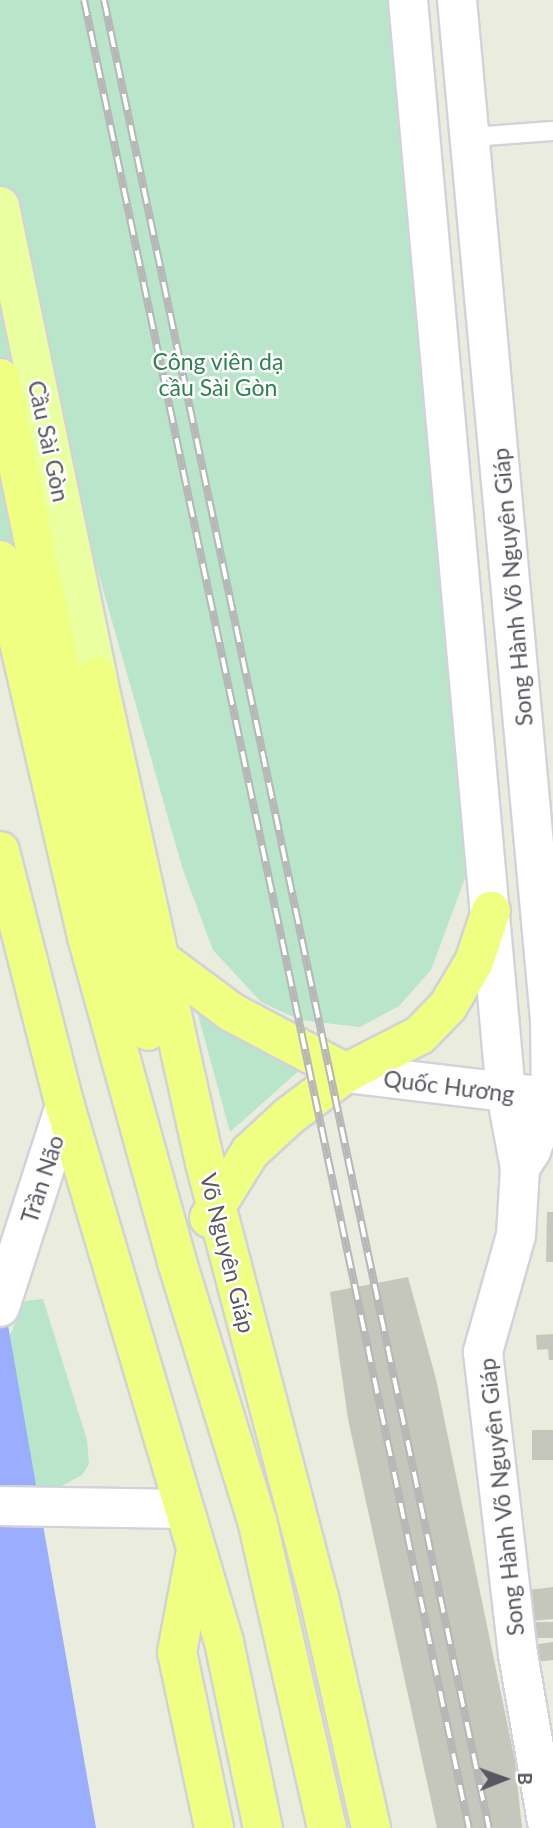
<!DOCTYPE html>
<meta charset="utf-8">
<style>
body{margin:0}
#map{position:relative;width:553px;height:1828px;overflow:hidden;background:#eaecde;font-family:Lato,sans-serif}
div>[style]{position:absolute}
.green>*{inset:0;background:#b9e6ca}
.water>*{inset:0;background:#9badff}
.building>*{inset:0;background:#c6c7bc;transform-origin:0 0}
.roads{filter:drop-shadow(2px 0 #d2d2da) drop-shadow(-2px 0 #d2d2da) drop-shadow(0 2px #d2d2da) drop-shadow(0 -2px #d2d2da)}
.lane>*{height:18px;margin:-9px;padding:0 9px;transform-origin:9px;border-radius:9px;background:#fff}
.secondary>*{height:38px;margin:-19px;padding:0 19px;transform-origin:19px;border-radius:19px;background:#fff}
.primary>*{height:38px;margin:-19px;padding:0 19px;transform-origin:19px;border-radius:19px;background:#eaffa0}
.highway>*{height:38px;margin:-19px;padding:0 19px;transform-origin:19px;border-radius:19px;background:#efff82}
.rail>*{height:8px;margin-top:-4px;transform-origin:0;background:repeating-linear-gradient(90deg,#fff 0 16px,#b7b7b8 0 32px);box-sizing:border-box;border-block:2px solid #b7b7b8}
span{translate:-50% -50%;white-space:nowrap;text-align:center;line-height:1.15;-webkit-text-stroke:5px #fff;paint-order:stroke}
.park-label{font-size:23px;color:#2e8153}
.street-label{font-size:23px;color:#585861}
.north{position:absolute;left:469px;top:1744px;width:70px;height:70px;-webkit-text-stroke:5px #fff;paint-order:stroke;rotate:89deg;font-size:19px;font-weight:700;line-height:28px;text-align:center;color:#585861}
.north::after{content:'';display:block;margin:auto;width:24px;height:32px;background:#585861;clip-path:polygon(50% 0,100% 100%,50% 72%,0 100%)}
</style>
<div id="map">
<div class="green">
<div style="clip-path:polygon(0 0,404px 0,478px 843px,431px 970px,399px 1006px,360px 1027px,300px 1020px,261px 1002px,213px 950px,182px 867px,94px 558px,0 576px)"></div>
<div style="clip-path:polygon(194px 1000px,302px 1068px,230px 1132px)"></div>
<div style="clip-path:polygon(43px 1299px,87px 1440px,89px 1464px,82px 1475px,49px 1493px,0 1492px,7px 1342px,25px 1301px)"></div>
</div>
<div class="water">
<div style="clip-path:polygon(0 1279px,96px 1828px,0 1828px)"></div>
</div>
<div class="building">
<div style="clip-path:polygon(547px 1212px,553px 1212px,553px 1262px,546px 1262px)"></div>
<div style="clip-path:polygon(408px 1277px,436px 1379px,515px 1761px,522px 1828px,437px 1828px,348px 1419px,330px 1292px)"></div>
<div style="clip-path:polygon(553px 1334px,553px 1360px,549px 1360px,548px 1349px,537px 1350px,536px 1335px)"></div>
<div style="left:553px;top:1430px;width:30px;height:21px;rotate:90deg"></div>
<div style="clip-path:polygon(553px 1587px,553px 1619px,531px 1621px,528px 1590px)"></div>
<div style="left:553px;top:1622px;width:16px;height:23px;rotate:90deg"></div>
<div style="clip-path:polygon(553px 1642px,553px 1660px,534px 1662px,532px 1645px)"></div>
</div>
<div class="roads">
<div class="lane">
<div style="left:471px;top:137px;width:82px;rotate:-4.2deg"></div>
</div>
<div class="secondary">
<div style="left:408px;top:0;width:1097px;rotate:84.88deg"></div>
<div style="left:506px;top:1093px;width:76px;rotate:79.4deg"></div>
<div style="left:520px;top:1168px;width:67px;rotate:93.4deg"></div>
<div style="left:516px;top:1235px;width:122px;rotate:105.8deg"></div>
<div style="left:483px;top:1352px;width:304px;rotate:83.4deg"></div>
<div style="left:518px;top:1654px;width:177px;rotate:80.2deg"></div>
<div style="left:457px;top:0;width:1023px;rotate:84.79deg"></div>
<div style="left:550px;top:1019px;width:79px;rotate:89.3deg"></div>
<div style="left:551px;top:1098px;width:57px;rotate:110.7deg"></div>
<div style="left:531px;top:1151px;width:20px;rotate:123deg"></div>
<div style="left:346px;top:1073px;width:185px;rotate:6.8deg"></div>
<div style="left:0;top:1307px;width:211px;rotate:-72.1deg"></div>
<div style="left:0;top:1506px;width:184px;rotate:0.9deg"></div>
</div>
<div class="primary">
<div style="left:0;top:206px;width:480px;rotate:78.3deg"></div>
</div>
<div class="highway">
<div style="left:0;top:378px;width:313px;rotate:78.4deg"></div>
<div style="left:63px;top:685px;width:356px;rotate:76.2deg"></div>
<div style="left:0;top:560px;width:387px;rotate:77deg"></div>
<div style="left:87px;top:937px;width:337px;rotate:74.5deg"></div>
<div style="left:177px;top:1262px;width:270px;rotate:72.8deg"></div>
<div style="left:257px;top:1520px;width:316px;rotate:77.2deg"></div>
<div style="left:97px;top:676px;width:499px;rotate:77.5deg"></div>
<div style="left:205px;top:1163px;width:449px;rotate:75.3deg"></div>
<div style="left:319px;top:1597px;width:237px;rotate:77.3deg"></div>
<div style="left:0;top:851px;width:263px;rotate:75.7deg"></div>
<div style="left:65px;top:1106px;width:559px;rotate:73.48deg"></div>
<div style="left:224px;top:1642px;width:190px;rotate:78.2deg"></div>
<div style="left:149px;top:951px;width:102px;rotate:36.6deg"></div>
<div style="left:231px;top:1012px;width:130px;rotate:27.9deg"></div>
<div style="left:209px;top:1218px;width:78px;rotate:-58.2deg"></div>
<div style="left:250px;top:1152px;width:53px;rotate:-42.7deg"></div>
<div style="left:289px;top:1116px;width:71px;rotate:-37deg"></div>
<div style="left:346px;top:1073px;width:83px;rotate:-27.2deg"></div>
<div style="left:420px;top:1035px;width:40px;rotate:-46deg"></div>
<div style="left:448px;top:1006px;width:51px;rotate:-59.4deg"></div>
<div style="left:474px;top:962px;width:54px;rotate:-71.6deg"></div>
<div style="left:195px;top:1556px;width:98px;rotate:100.6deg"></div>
<div style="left:177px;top:1652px;width:180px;rotate:78.1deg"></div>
</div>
</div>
<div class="rail">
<div style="left:84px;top:0;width:1868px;rotate:78.11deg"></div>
<div style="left:104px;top:0;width:1868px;rotate:78.11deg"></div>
</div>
<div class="park-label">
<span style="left:218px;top:374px">Công viên dạ<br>cầu Sài Gòn</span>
</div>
<div class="street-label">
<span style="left:49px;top:441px;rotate:78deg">Cầu Sài Gòn</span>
<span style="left:512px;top:587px;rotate:-95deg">Song Hành Võ Nguyên Giáp</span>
<span style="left:449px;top:1086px;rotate:7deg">Quốc Hương</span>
<span style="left:42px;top:1179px;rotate:-72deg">Trần Não</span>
<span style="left:228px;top:1253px;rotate:76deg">Võ Nguyên Giáp</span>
<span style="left:501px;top:1497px;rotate:-96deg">Song Hành Võ Nguyên Giáp</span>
</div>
<div class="north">B</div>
</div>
